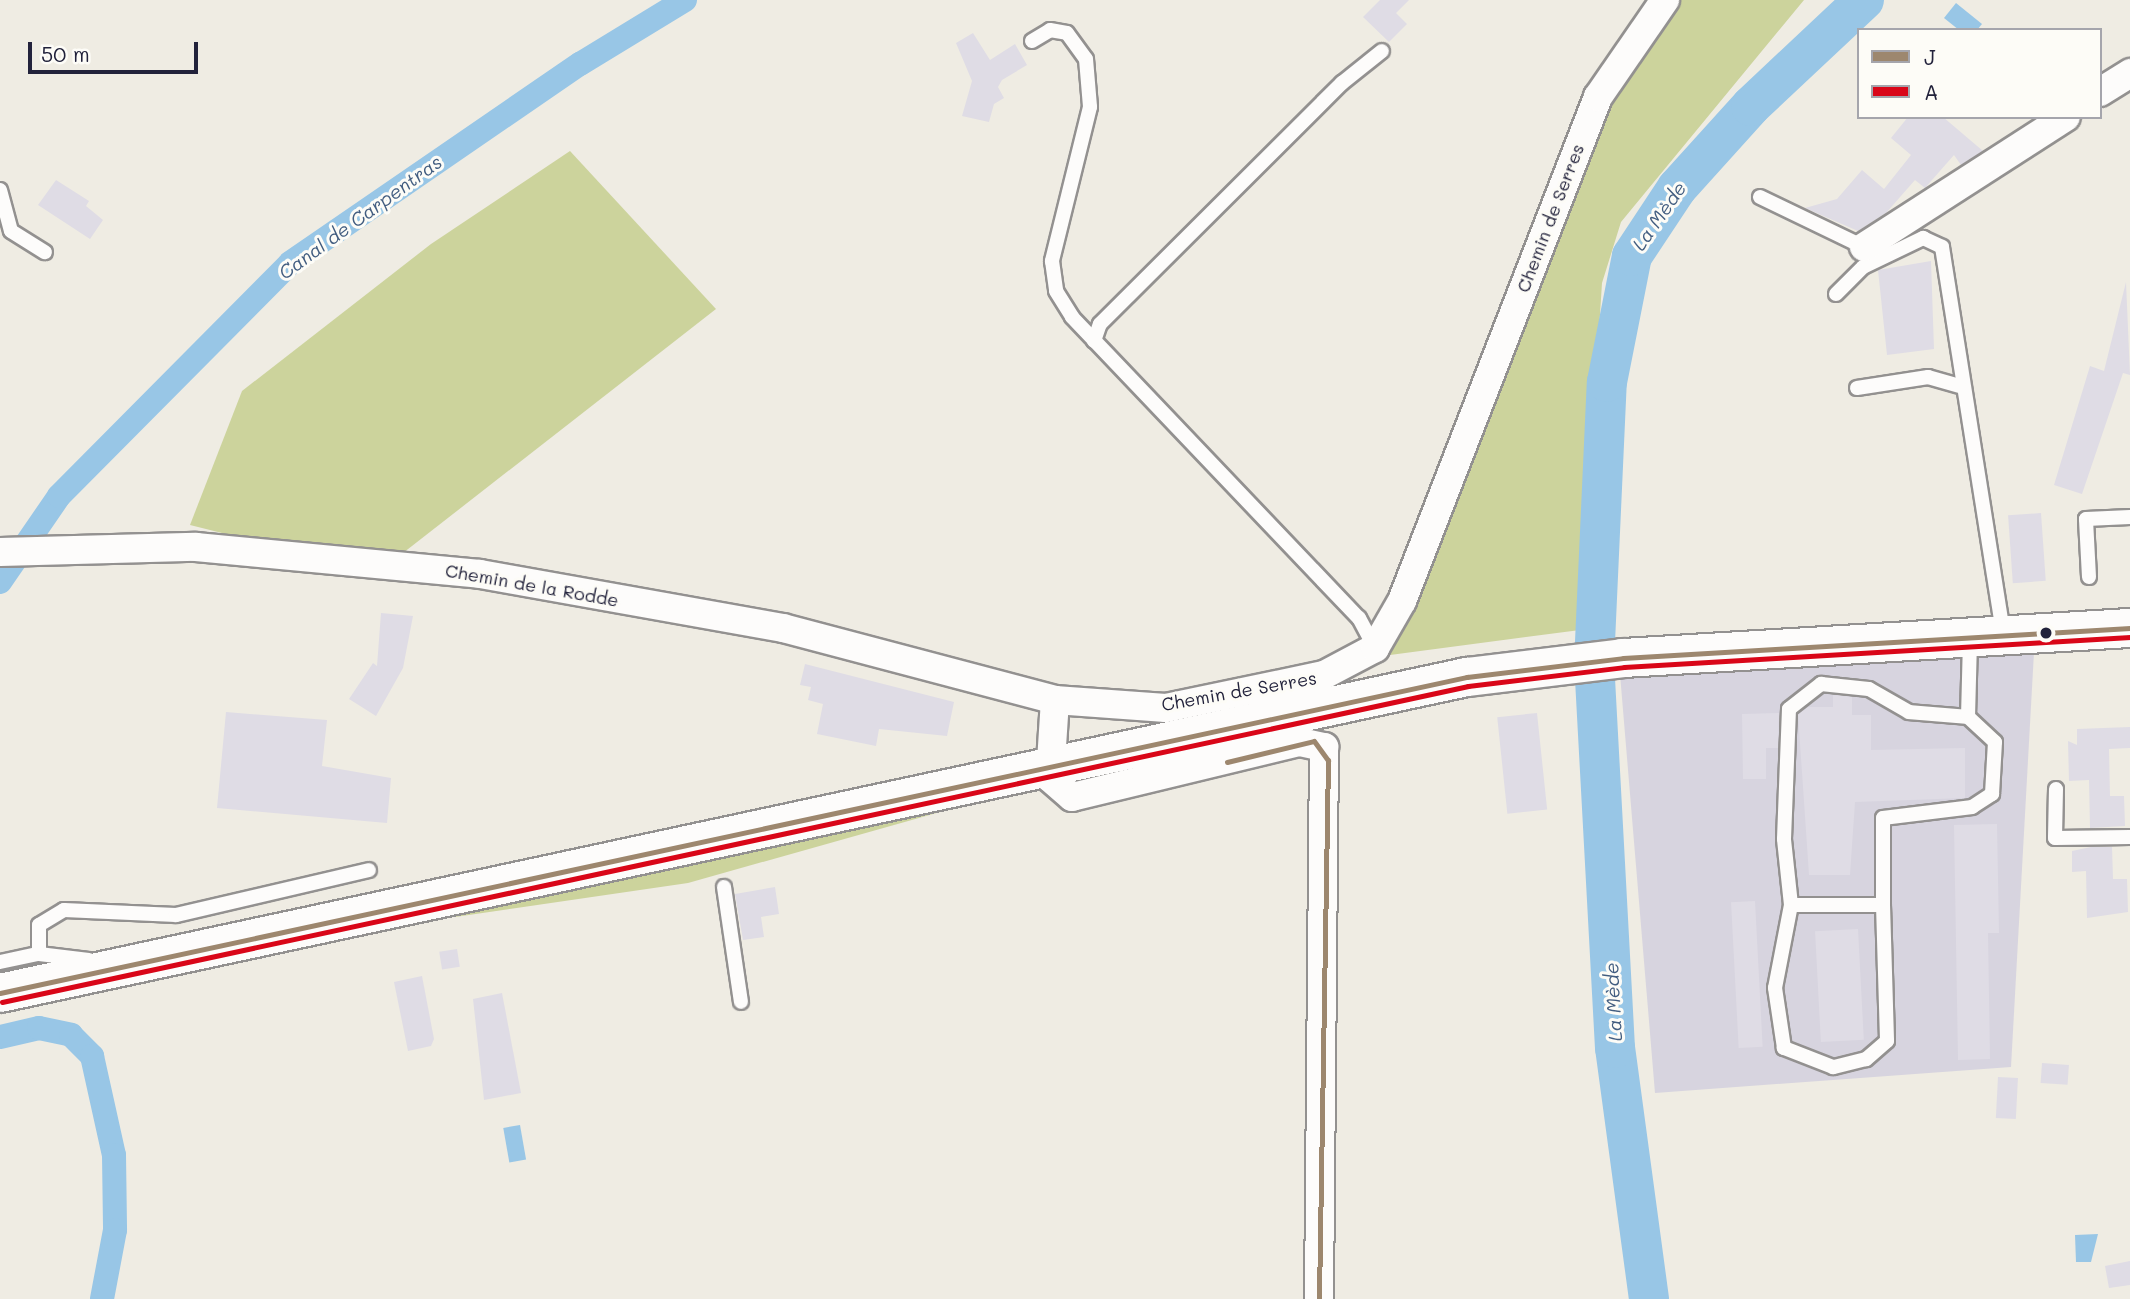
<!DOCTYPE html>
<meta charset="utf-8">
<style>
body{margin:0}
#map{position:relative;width:2130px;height:1299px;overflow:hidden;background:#efece3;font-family:Mali,sans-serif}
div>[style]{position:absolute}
.industrial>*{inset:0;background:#d7d4df}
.green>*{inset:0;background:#ccd39c}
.water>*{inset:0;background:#98c6e6;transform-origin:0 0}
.canal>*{height:24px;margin:-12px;padding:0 12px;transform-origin:12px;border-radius:12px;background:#98c6e6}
.river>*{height:40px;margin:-20px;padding:0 20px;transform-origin:20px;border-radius:20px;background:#98c6e6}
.building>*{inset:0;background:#dfdce5;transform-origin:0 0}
.roads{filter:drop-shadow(2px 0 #939190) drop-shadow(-2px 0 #939190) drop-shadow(0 2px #939190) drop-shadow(0 -2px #939190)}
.lane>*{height:14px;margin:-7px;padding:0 7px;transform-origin:7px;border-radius:7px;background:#fdfcfb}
.street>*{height:28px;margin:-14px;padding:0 14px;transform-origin:14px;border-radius:14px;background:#fdfcfb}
.secondary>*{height:38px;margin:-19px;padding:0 19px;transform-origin:19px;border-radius:19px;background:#fdfcfb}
.bus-1>*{height:5px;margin:-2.5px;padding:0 2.5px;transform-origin:2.5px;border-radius:2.5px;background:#9d876e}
.bus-2>*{height:5px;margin:-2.5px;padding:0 2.5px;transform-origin:2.5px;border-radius:2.5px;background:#d90618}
.dots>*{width:19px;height:19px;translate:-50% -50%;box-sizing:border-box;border:4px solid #fdfcf7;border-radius:50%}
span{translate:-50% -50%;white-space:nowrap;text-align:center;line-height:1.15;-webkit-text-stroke:6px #fdfcf7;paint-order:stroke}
.street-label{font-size:18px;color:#22223b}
.water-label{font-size:19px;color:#425d80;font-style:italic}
.legend{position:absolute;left:1857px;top:28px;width:245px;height:91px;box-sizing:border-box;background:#fdfcf7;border:2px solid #a5a5ac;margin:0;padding:9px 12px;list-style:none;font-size:21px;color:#22223b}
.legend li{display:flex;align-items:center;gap:14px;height:35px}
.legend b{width:35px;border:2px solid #a5a5ac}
.scale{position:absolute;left:28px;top:42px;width:170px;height:32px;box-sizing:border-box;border:4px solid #22223b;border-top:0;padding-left:9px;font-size:21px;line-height:24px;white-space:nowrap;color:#22223b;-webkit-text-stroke:5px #fdfcf7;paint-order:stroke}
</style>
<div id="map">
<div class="industrial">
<div style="clip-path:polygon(2034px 652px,2011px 1067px,1655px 1093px,1620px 674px)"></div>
</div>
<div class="green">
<div style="clip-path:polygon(1674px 0,1804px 0,1621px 222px,1602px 283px,1580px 630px,1390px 655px,1611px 93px)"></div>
<div style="clip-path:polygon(570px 151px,716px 309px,403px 553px,250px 540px,190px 525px,242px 391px,431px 244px)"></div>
<div style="clip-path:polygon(972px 803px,688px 883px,455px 917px,451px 912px)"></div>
</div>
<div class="water">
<div style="clip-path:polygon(1956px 3px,1982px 24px,1977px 30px,1959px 30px,1944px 18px)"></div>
<div style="left:520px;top:1125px;width:35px;height:17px;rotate:80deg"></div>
<div style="clip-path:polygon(2098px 1234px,2091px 1262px,2076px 1262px,2075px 1235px)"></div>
</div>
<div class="canal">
<div style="left:0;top:582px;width:104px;rotate:-55.5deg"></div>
<div style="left:59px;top:496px;width:328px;rotate:-45.2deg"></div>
<div style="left:290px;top:263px;width:352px;rotate:-34.5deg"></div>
<div style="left:580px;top:64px;width:123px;rotate:-31.4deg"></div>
<div style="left:0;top:1037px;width:40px;rotate:-13deg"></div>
<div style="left:39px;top:1028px;width:33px;rotate:12deg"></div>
<div style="left:71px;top:1035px;width:30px;rotate:45deg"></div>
<div style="left:92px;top:1056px;width:101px;rotate:77.5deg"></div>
<div style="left:114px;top:1155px;width:75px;rotate:89.2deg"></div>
<div style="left:115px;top:1230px;width:70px;rotate:100.7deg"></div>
</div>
<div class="river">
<div style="left:1649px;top:1299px;width:253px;rotate:-97.7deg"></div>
<div style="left:1615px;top:1048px;width:385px;rotate:-93.1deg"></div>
<div style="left:1594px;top:664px;width:282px;rotate:-87.4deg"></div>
<div style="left:1607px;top:382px;width:128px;rotate:-78.8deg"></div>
<div style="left:1632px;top:256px;width:82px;rotate:-56.5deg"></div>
<div style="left:1677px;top:188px;width:110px;rotate:-47.9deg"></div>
<div style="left:1751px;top:106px;width:155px;rotate:-43.2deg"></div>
</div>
<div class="building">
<div style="clip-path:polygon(1380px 0,1409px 0,1396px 13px,1407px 24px,1389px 42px,1363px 17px)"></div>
<div style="clip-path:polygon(973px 33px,990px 60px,1015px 44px,1027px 65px,1002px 80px,998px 87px,1004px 98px,994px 104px,989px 122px,962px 116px,972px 81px,956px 43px)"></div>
<div style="clip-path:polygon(1908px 117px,1943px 117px,1983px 151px,1961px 165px,1954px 155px,1925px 188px,1915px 180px,1886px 213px,1858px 231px,1805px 208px,1837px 199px,1862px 170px,1884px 189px,1911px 155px,1891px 138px)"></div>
<div style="clip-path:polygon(56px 180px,89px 201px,86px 206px,103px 220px,90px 239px,38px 205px)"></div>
<div style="clip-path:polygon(1931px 261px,1934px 349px,1887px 355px,1878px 270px)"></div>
<div style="clip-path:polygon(2126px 282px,2130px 375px,2123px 373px,2082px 494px,2054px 485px,2090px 366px,2104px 371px)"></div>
<div style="left:2041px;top:513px;width:68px;height:33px;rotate:86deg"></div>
<div style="clip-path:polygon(381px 613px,413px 616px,403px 668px,376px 716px,349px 699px,373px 663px,377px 666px)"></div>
<div style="clip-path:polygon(805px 664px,954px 702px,947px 736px,879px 729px,876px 746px,817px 734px,823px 704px,808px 700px,811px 687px,800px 685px)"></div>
<div style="clip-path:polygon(1833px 695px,1852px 697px,1852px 715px,1871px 715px,1871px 750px,1965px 748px,1965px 798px,1855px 802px,1850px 875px,1809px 875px,1798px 714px,1808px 707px,1833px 707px)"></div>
<div style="clip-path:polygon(226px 712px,327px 720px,322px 766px,391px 778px,387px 823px,217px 808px)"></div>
<div style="left:1537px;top:713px;width:97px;height:40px;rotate:84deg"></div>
<div style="clip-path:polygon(1779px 713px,1778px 748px,1766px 748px,1766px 779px,1743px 779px,1742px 714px)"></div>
<div style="clip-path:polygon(2130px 727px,2130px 748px,2109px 749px,2110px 796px,2124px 796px,2125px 826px,2090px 828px,2089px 780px,2069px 781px,2068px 741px,2077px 745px,2077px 729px)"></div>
<div style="clip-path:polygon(1997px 824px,1999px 933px,1988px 933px,1990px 1059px,1958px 1060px,1954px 825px)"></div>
<div style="clip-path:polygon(2091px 847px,2112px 847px,2113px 879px,2127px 879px,2128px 912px,2087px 918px,2086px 871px,2072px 872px,2072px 851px)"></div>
<div style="clip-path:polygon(775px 887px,779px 914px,761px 917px,764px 937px,743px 940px,735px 894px)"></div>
<div style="left:1755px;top:901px;width:146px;height:24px;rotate:87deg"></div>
<div style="left:1858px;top:929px;width:111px;height:43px;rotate:87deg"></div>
<div style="left:457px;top:949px;width:18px;height:18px;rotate:81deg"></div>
<div style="clip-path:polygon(422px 976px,434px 1039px,431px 1046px,408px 1051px,394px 982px)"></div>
<div style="clip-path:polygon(502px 993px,521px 1093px,484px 1100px,473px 999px)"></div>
<div style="left:2042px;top:1063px;width:27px;height:20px;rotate:4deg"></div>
<div style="left:1998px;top:1077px;width:20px;height:41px;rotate:3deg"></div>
<div style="clip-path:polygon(2130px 1261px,2130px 1285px,2109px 1288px,2105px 1266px)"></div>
</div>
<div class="roads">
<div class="lane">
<div style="left:1032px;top:41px;width:21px;rotate:-31deg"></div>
<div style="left:1050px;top:30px;width:17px;rotate:10deg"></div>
<div style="left:1067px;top:33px;width:32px;rotate:54deg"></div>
<div style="left:1086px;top:59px;width:48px;rotate:85.2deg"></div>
<div style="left:1090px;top:107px;width:159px;rotate:103.9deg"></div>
<div style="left:1052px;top:261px;width:30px;rotate:82deg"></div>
<div style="left:1056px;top:291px;width:31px;rotate:58deg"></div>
<div style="left:1072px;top:317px;width:416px;rotate:46.4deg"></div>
<div style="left:1359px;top:618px;width:34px;rotate:62deg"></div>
<div style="left:0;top:190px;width:42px;rotate:75deg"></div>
<div style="left:11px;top:231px;width:40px;rotate:32deg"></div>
<div style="left:1760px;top:197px;width:115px;rotate:25.7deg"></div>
<div style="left:1836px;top:294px;width:38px;rotate:-45deg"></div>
<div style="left:1863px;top:267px;width:67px;rotate:-25.8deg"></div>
<div style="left:1923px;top:238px;width:21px;rotate:25deg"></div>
<div style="left:1942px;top:247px;width:391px;rotate:81deg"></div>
<div style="left:1094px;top:341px;width:18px;rotate:-71deg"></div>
<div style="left:1100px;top:324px;width:342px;rotate:-44.9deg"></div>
<div style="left:1342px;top:83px;width:51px;rotate:-38.7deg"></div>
<div style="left:1857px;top:388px;width:72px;rotate:-8.8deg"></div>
<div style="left:1928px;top:377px;width:32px;rotate:16deg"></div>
<div style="left:2089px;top:577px;width:58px;rotate:-93deg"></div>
<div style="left:2086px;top:519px;width:44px;rotate:-2.6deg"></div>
<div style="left:2056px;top:789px;width:49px;rotate:91.2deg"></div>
<div style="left:2055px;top:838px;width:75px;rotate:-0.8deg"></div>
<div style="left:724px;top:887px;width:116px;rotate:81.6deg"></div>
<div style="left:1791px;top:905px;width:66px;rotate:-96.1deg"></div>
<div style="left:1784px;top:839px;width:130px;rotate:-87.8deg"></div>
<div style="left:1789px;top:709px;width:41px;rotate:-38deg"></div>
<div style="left:1821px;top:684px;width:48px;rotate:5.9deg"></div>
<div style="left:1869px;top:689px;width:46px;rotate:29.9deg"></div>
<div style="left:1909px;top:712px;width:59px;rotate:4.8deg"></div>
<div style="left:1883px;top:905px;width:136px;rotate:88.3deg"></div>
<div style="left:1887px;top:1041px;width:28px;rotate:139deg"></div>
<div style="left:1866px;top:1059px;width:34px;rotate:166deg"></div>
<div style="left:1833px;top:1067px;width:53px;rotate:-158.8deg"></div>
<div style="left:1784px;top:1048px;width:61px;rotate:-98.5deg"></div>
<div style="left:1775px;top:988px;width:85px;rotate:-79.1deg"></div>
<div style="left:1791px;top:905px;width:92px"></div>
<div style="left:1883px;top:905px;width:87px;rotate:-90deg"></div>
<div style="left:1883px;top:818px;width:90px;rotate:-7deg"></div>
<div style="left:1972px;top:807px;width:24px;rotate:-33deg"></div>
<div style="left:1992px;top:794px;width:52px;rotate:-86.7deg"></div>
<div style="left:1995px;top:742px;width:37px;rotate:-137deg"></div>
<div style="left:1968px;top:717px;width:79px;rotate:-88.5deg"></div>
<div style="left:39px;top:954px;width:29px;rotate:-90deg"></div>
<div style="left:39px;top:925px;width:29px;rotate:-31deg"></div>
<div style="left:64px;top:910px;width:112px;rotate:2.6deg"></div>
<div style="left:176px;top:915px;width:198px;rotate:-13.1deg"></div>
<div style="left:0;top:962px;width:40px;rotate:-12deg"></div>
<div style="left:39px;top:954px;width:50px;rotate:6.8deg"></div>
</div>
<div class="street">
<div style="left:2100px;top:92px;width:36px;rotate:-32deg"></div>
<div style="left:1864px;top:247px;width:240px;rotate:-32.8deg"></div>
<div style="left:0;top:552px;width:196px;rotate:-1.5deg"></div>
<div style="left:196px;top:547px;width:285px;rotate:5.4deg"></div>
<div style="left:480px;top:574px;width:308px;rotate:10.1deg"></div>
<div style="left:783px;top:628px;width:281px;rotate:14.8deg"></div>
<div style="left:1055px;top:700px;width:111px;rotate:4.1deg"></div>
<div style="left:1166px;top:708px;width:161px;rotate:-11.8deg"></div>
<div style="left:1324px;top:675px;width:58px;rotate:-27.9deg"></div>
<div style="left:1375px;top:648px;width:54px;rotate:-60.1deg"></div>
<div style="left:1402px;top:601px;width:541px;rotate:-68.75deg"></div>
<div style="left:1598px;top:97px;width:118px;rotate:-55.4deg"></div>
<div style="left:1055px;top:700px;width:78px;rotate:93.7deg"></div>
<div style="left:1050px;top:778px;width:29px;rotate:41deg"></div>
<div style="left:1072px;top:797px;width:235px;rotate:-13.6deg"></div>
<div style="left:1300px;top:742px;width:25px;rotate:12deg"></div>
<div style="left:1324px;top:747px;width:552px;rotate:90.52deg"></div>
</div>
<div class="secondary">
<div style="left:0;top:993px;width:1501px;rotate:-12.16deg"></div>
<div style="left:1467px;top:677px;width:157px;rotate:-6.9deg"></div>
<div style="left:1623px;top:658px;width:508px;rotate:-3.39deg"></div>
</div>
</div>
<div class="bus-1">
<div style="left:1227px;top:762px;width:89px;rotate:-13.6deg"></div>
<div style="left:1314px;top:741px;width:24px;rotate:54deg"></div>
<div style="left:1328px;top:760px;width:539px;rotate:90.96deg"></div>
<div style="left:0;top:993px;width:1501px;rotate:-12.16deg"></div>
<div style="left:1467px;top:677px;width:157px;rotate:-6.9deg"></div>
<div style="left:1623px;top:658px;width:508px;rotate:-3.39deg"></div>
</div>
<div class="bus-2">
<div style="left:2px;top:1002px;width:1500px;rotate:-12.16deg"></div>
<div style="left:1468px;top:686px;width:157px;rotate:-6.9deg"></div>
<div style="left:1624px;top:667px;width:507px;rotate:-3.39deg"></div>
</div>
<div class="dots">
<div style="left:2046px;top:633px;background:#22223b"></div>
</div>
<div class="street-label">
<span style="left:1550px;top:218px;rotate:-69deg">Chemin de Serres</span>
<span style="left:532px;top:585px;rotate:10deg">Chemin de la Rodde</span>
<span style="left:1239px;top:691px;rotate:-10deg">Chemin de Serres</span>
</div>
<div class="water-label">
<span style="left:1659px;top:216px;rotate:-55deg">La Mède</span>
<span style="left:360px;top:217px;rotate:-36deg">Canal de Carpentras</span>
<span style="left:1613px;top:1002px;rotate:-93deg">La Mède</span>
</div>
<ul class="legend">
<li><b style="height:9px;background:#9d876e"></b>J</li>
<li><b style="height:9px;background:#d90618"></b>A</li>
</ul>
<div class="scale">50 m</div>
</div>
